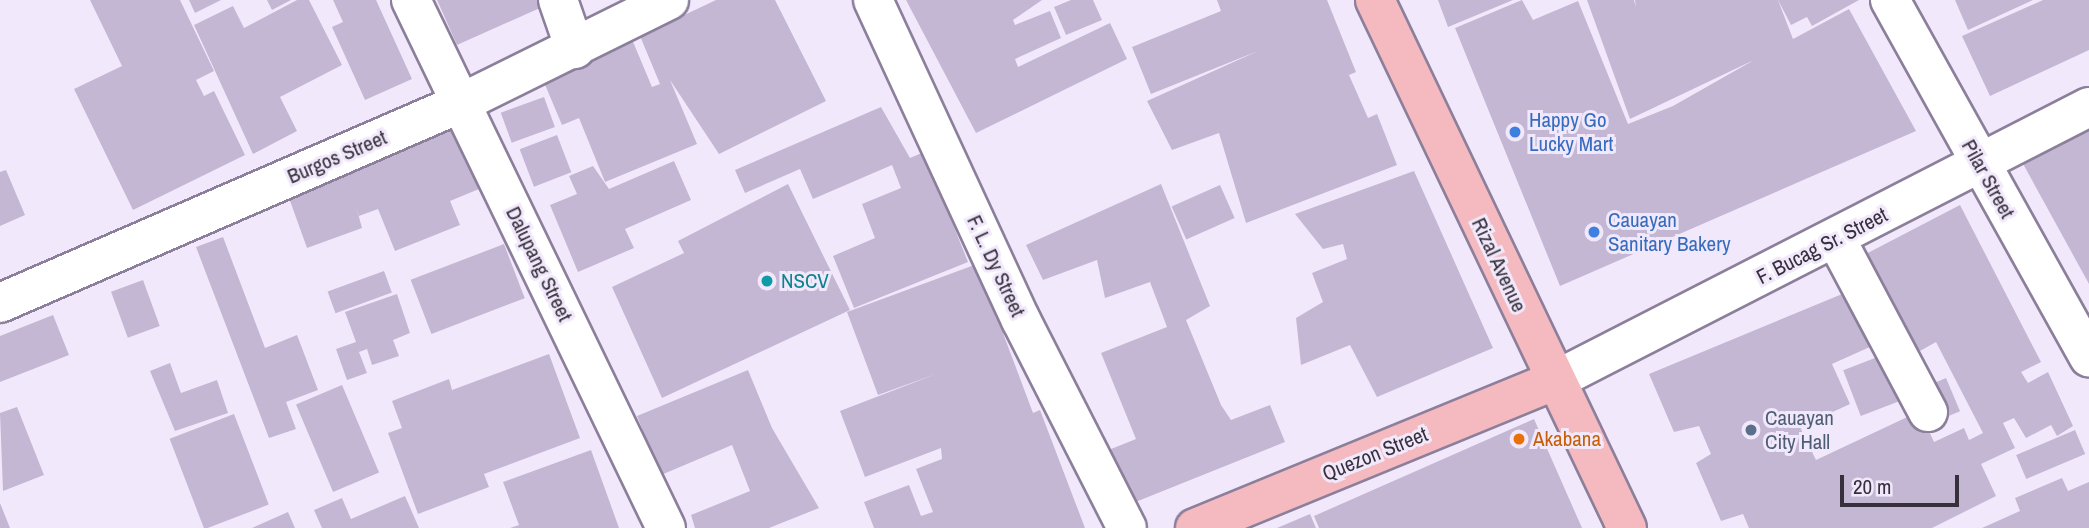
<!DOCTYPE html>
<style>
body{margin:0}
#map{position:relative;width:2089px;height:528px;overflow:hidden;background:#f1e9fb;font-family:"Archivo Narrow",sans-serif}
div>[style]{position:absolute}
.building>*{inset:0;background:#c4b7d4;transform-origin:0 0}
.roads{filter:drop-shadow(2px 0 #8c7f9b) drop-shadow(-2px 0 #8c7f9b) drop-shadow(0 2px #8c7f9b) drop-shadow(0 -2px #8c7f9b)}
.minor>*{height:38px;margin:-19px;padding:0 19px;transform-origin:19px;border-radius:19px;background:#fff}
.major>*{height:38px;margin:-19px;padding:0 19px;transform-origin:19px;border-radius:19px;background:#f4babf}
.dots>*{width:19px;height:19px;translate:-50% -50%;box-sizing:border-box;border:4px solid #f1e9fb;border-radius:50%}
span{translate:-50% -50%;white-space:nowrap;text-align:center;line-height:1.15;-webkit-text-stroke:6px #f1e9fb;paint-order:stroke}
.shop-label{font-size:21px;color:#366cbe}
.left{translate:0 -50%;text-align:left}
.street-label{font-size:21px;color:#36303c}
.culture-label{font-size:21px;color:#0d838f}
.service-label{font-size:21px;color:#4e5e75}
.food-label{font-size:21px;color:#c56008}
.scale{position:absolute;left:1840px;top:475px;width:119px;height:32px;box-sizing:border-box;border:4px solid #36303c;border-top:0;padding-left:9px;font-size:21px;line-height:24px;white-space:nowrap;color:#36303c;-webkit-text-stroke:5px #f1e9fb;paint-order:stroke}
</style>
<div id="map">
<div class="building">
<div style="clip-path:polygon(90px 0,180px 0,214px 71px,196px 80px,204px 96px,214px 91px,245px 155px,133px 210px,74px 89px,122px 66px)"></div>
<div style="clip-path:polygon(189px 0,221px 0,195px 13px)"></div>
<div style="clip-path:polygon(267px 0,291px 0,272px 10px)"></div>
<div style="clip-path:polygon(297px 0,309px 0,342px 65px,280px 97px,297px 131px,253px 154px,194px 25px,233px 6px,244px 28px)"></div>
<div style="clip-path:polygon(333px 0,376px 0,412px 79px,365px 100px,332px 27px,343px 22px)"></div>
<div style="clip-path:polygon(437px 0,537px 0,540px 8px,457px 45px)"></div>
<div style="clip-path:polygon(716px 0,775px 0,826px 101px,719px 154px,670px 80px,697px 144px,605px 182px,579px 118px,562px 125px,541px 75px,631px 37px,652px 87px,660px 84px,640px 36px)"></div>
<div style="clip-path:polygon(906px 0,1042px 0,1013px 20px,1015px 25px,1050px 11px,1061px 38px,1015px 59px,1018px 67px,1110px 23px,1127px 59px,976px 133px)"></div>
<div style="clip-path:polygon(1071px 0,1093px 0,1102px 20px,1066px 35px,1054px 7px)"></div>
<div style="clip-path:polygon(1217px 0,1327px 0,1356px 72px,1349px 75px,1368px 118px,1377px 114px,1397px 165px,1246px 223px,1219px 133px,1172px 150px,1147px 101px,1258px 51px,1151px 94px,1132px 47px,1221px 11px)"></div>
<div style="clip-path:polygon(1438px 0,1513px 0,1448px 27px)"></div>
<div style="clip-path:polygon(1522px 0,1533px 20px,1578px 1px,1628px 124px,1673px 106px,1754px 60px,1630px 119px,1587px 0,1634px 0,1636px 7px,1635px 0,1778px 0,1793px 39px,1849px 9px,1916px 131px,1560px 286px,1455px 28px)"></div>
<div style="clip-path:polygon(1778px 0,1859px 0,1812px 26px,1807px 17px,1791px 25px)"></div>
<div style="clip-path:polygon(1955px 0,2033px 0,1968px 30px)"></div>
<div style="clip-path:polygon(2043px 0,2089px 0,2089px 50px,1990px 96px,1962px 36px)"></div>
<div style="left:544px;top:97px;width:32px;height:46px;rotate:70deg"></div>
<div style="clip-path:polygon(881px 107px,910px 158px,924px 152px,968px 262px,854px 308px,833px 256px,875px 238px,862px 204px,901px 188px,892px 165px,813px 199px,800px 169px,745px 193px,735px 170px)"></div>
<div style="clip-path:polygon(2089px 112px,2089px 284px,2016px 151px)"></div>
<div style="clip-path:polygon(454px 129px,479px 189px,450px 201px,460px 225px,395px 251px,378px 209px,359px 216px,356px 206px,362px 228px,307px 248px,289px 198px)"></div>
<div style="left:557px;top:135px;width:40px;height:40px;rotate:69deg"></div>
<div style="clip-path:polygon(674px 161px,691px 200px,625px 229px,634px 248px,578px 272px,550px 205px,577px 194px,569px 176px,593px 166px,609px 189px)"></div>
<div style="clip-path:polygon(6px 170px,25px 215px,0 226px,0 172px)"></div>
<div style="clip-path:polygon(1414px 171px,1493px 348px,1377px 397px,1350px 345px,1301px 365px,1296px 318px,1323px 302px,1312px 273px,1347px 259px,1343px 244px,1323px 249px,1295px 214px)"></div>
<div style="clip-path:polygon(788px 184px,850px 310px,662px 398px,612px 287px,684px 253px,678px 241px)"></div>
<div style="clip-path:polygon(1161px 184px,1210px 306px,1186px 320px,1221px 405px,1231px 420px,1270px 405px,1285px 442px,1128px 505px,1106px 451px,1136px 439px,1101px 353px,1167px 327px,1150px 282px,1105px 298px,1097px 260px,1043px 280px,1026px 245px)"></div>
<div style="left:1220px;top:185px;width:36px;height:53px;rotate:66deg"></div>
<div style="clip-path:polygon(1960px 205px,2041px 362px,2021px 372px,2028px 383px,2048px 372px,2073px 426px,2057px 436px,2051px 425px,2026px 438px,2014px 418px,2003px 423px,2015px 448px,1981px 464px,1996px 496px,1932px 528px,1749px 528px,1743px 514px,1721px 521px,1696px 463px,1711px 454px,1699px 426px,1674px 432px,1649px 374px,1847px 292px,1872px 346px,1832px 364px,1850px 404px,1800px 427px,1816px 460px,1920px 411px,1934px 442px,1964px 428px,1969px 440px,1983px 433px,1936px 342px,1911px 356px,1860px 257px)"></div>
<div style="clip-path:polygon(223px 237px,265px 348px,297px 335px,318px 390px,286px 402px,296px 429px,269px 438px,196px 247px)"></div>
<div style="left:504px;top:244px;width:58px;height:100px;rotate:69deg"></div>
<div style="clip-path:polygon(977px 264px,1033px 413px,1040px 410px,1085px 528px,874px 528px,864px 502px,909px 485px,921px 516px,933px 512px,916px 469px,942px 459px,941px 448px,865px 477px,840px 411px,936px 374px,878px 395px,847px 312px)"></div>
<div style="left:384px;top:271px;width:23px;height:60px;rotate:70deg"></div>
<div style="left:143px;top:280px;width:49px;height:34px;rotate:70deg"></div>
<div style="clip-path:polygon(397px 294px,410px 333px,393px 340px,399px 356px,372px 365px,367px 349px,359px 352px,367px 373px,347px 380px,336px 349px,356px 342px,345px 312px)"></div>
<div style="clip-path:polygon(53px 315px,69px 355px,0 382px,0 336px)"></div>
<div style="left:1888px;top:353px;width:49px;height:48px;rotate:69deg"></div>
<div style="clip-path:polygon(549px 354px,580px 438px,484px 474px,489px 487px,418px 514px,388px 433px,402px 428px,392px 401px,449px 379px,452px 390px)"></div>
<div style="clip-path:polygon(170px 363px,181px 393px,217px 380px,228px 413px,175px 431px,150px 371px)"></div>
<div style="clip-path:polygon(748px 370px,772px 428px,819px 508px,769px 528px,695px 528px,691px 515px,750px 491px,732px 445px,661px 475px,637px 416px)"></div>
<div style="left:1946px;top:378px;width:36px;height:21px;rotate:67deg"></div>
<div style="left:342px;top:385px;width:95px;height:50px;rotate:67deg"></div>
<div style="clip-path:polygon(17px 407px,44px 475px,3px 491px,0 413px)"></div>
<div style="left:234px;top:414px;width:97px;height:69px;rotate:69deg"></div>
<div style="clip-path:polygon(1534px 419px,1582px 528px,1319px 528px,1314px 516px)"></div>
<div style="left:2075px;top:430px;width:26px;height:64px;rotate:67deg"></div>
<div style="clip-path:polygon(591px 450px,619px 528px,510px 528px,519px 525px,503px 482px)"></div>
<div style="clip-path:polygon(2062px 478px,2068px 491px,2089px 482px,2089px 528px,1982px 528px,2020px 511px,2015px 498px)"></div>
<div style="clip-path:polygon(405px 496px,419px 528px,322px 528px,314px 510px,342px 498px,351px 519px)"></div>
<div style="clip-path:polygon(0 503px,10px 528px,0 528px)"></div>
<div style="clip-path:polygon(288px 512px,295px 528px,252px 528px)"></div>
<div style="clip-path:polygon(1310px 514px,1316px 528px,1277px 528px)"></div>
</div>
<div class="roads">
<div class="minor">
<div style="left:411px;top:0;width:586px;rotate:64.22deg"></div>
<div style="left:558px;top:0;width:52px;rotate:70.9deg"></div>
<div style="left:873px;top:0;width:353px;rotate:65.2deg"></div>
<div style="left:1021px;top:320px;width:233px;rotate:63deg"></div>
<div style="left:1890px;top:0;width:409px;rotate:60.9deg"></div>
<div style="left:1836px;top:239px;width:196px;rotate:62deg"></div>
<div style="left:0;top:303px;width:503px;rotate:-23.45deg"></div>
<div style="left:461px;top:103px;width:232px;rotate:-26.3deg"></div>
<div style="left:1554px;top:381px;width:601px;rotate:-27.12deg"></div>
</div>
<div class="major">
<div style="left:1375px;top:0;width:585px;rotate:64.49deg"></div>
<div style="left:1195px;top:528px;width:388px;rotate:-22.3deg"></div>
</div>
</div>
<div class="dots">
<div style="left:1515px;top:132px;background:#3f7fe0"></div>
<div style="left:1594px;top:232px;background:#3f7fe0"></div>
<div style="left:767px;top:281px;background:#0f9aa8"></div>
<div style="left:1751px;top:430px;background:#5c6f8a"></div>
<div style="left:1519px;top:439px;background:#e8710a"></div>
</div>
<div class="shop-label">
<span class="left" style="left:1529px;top:132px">Happy Go<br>Lucky Mart</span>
<span class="left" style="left:1608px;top:232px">Cauayan<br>Sanitary Bakery</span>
</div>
<div class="street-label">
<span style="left:337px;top:157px;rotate:-23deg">Burgos Street</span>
<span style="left:1988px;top:179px;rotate:61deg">Pilar Street</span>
<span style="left:1822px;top:246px;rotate:-27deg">F. Bucag Sr. Street</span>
<span style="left:539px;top:264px;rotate:64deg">Dalupang Street</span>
<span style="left:1499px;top:265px;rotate:65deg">Rizal Avenue</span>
<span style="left:996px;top:266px;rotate:65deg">F. L. Dy Street</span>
<span style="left:1375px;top:454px;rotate:-22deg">Quezon Street</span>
</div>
<div class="culture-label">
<span class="left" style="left:781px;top:281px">NSCV</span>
</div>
<div class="service-label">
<span class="left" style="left:1765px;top:430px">Cauayan<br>City Hall</span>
</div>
<div class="food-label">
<span class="left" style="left:1533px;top:439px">Akabana</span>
</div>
<div class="scale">20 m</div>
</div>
